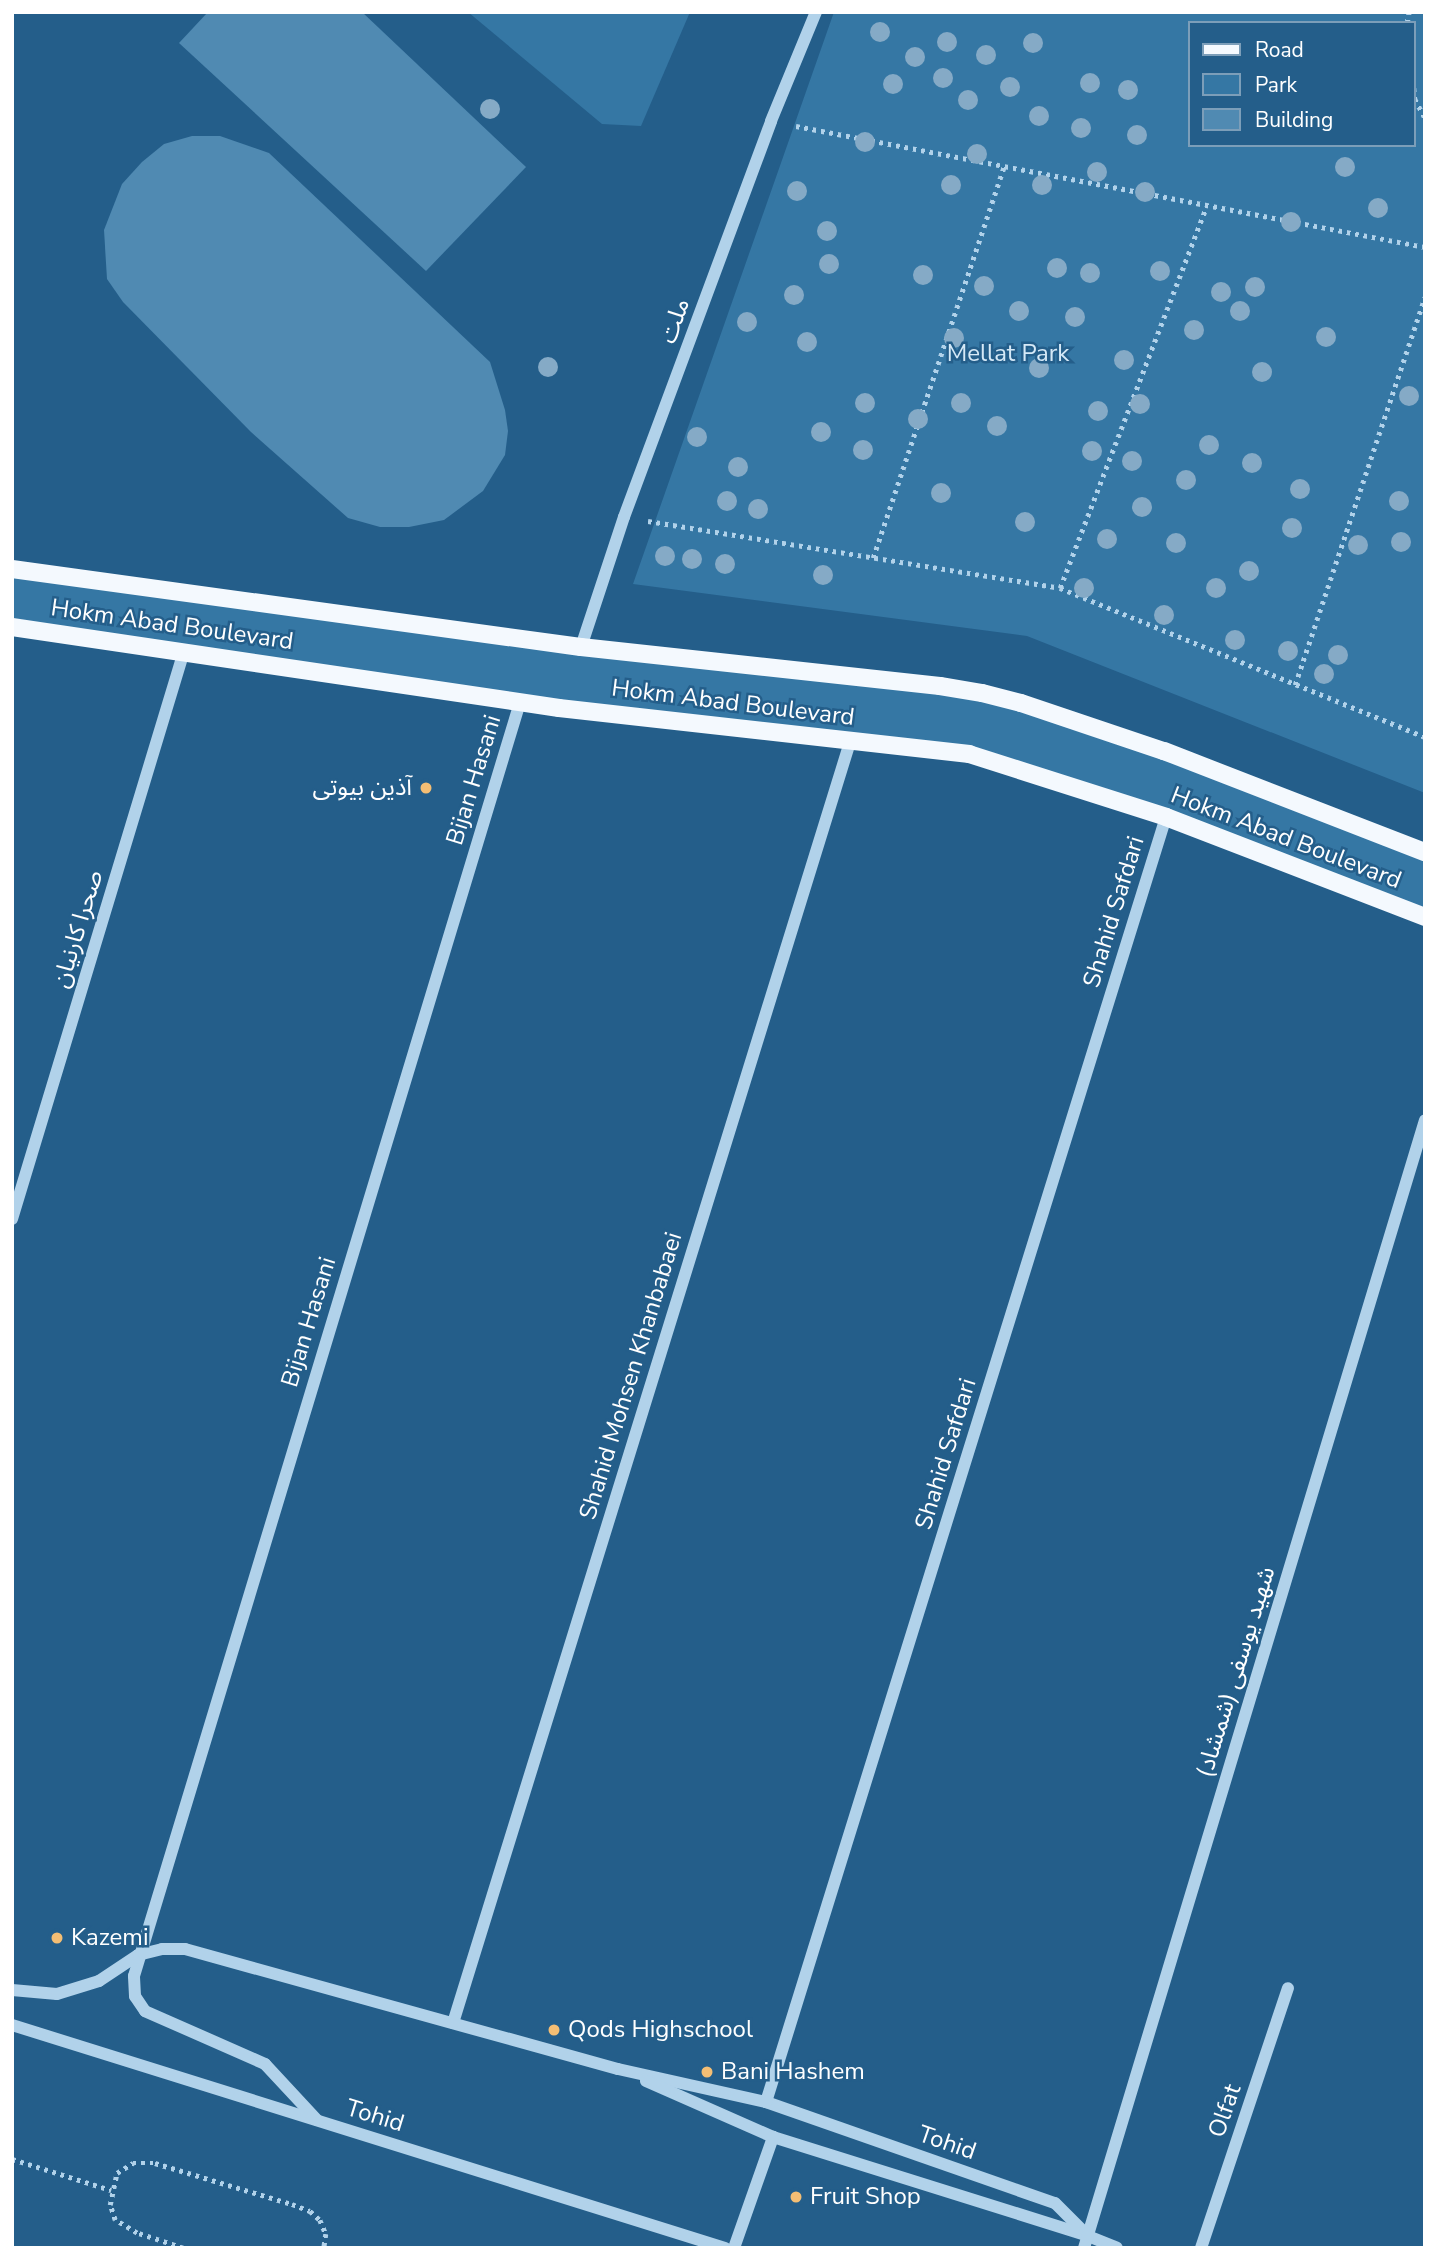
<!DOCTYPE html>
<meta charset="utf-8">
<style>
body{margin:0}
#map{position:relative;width:1437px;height:2260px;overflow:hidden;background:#245e8a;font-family:"Nunito Sans","Noto Sans Arabic",sans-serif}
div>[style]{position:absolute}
.green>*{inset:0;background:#3577a4}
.building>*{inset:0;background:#508ab2}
.path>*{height:4.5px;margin-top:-2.25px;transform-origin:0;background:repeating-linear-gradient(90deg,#b1d2ea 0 3.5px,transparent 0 8.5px)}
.minor>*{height:12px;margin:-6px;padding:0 6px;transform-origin:6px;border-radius:6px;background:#b1d2ea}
.major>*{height:18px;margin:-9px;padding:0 9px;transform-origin:9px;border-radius:9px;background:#f4f9fe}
.trees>*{width:20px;height:20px;margin:-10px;border-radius:50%;background:#85aac6}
.dots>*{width:19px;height:19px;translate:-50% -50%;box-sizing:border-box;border:4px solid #245e8a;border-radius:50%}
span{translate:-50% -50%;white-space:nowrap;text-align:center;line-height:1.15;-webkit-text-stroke:5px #245e8a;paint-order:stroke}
.street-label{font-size:24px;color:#fff}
.park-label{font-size:24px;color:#d5e9f7}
.poi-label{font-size:24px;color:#fff}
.right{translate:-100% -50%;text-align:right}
.left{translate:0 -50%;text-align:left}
.frame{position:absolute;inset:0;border:14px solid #fff;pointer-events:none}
.legend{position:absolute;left:1188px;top:21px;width:228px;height:126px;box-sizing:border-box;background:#245e8a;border:2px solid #7c9eb9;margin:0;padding:9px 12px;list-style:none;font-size:21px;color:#fff}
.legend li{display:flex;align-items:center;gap:14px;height:35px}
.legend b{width:35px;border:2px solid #7c9eb9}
</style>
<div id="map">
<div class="green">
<div style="clip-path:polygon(468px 12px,690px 12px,641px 126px,602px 124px)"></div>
<div style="clip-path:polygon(evenodd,834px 12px,1425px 12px,1425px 793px,1027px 636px,633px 584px,834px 12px,1190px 23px,1414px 23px,1414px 145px,1190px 145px,1190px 23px)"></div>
<div style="clip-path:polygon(12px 569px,982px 693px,1425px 852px,1425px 917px,969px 754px,12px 627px)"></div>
</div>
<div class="building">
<div style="clip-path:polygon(208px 12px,362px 12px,526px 167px,426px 271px,179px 43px)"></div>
<div style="clip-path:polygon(192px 136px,220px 136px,269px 153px,490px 362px,505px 410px,508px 431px,505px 455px,483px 491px,444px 520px,409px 527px,380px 527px,348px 518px,251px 432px,123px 302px,107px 279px,104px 230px,122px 184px,142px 162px,164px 144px)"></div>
</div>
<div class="path">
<div style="left:1407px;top:23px;width:11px;rotate:-80deg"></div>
<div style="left:1414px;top:88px;width:11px;rotate:85deg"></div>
<div style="left:1415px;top:99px;width:21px;rotate:62deg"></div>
<div style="left:796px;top:126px;width:641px;rotate:10.89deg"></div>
<div style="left:648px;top:521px;width:417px;rotate:9.2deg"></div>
<div style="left:1060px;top:588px;width:394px;rotate:22.2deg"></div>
<div style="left:873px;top:558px;width:412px;rotate:-71.5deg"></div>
<div style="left:1060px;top:588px;width:408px;rotate:-69deg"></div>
<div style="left:1295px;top:685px;width:409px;rotate:-71.5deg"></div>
<div style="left:12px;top:2159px;width:104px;rotate:17.4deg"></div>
<div style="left:183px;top:2248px;width:48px;rotate:-161.9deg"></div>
<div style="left:137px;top:2233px;width:26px;rotate:-149deg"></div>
<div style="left:115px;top:2220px;width:16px;rotate:-108deg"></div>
<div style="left:110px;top:2205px;width:33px;rotate:-78deg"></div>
<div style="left:117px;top:2173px;width:19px;rotate:-32deg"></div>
<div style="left:133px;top:2163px;width:22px"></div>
<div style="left:155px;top:2163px;width:143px;rotate:16.7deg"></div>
<div style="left:292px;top:2204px;width:19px;rotate:21deg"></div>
<div style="left:310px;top:2211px;width:13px;rotate:42deg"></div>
<div style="left:320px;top:2220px;width:15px;rotate:67deg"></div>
<div style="left:326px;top:2234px;width:14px;rotate:98deg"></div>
</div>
<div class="minor">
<div style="left:581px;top:647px;width:137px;rotate:-71.7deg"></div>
<div style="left:624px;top:517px;width:422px;rotate:-69.6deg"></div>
<div style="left:771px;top:121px;width:118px;rotate:-67.6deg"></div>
<div style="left:12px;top:1219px;width:593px;rotate:-73.15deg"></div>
<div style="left:12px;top:1990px;width:45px;rotate:5.1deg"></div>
<div style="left:57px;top:1994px;width:44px;rotate:-17.2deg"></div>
<div style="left:99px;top:1981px;width:47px;rotate:-33.7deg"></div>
<div style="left:138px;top:1955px;width:25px;rotate:-14deg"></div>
<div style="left:162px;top:1949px;width:23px"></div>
<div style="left:185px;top:1949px;width:449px;rotate:15.5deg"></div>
<div style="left:618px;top:2069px;width:152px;rotate:12.6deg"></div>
<div style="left:766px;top:2102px;width:306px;rotate:19.3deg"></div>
<div style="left:1055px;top:2203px;width:47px;rotate:45deg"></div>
<div style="left:453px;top:2023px;width:1341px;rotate:-72.78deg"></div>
<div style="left:12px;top:2025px;width:747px;rotate:17.37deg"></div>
<div style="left:646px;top:2081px;width:139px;rotate:23.8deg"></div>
<div style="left:773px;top:2137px;width:330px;rotate:17.4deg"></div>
<div style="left:1088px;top:2236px;width:31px;rotate:22deg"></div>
<div style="left:766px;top:2102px;width:1346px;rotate:-72.71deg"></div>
<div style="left:317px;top:2120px;width:76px;rotate:-132.9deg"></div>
<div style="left:265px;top:2064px;width:131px;rotate:-156.2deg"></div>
<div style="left:145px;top:2011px;width:18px;rotate:-124deg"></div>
<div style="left:135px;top:1996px;width:20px;rotate:-93deg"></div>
<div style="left:134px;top:1976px;width:1331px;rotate:-73.14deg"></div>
<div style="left:734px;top:2248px;width:118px;rotate:-70.6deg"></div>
<div style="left:1084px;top:2248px;width:1178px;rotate:-73.18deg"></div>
<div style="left:1201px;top:2248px;width:274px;rotate:-71.5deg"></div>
</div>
<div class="major">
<div style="left:12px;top:569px;width:574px;rotate:7.81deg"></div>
<div style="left:581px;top:647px;width:361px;rotate:6.2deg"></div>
<div style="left:940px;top:686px;width:43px;rotate:9.5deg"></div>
<div style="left:982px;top:693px;width:40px;rotate:14.4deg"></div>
<div style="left:1021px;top:703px;width:151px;rotate:18.6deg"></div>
<div style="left:1164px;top:751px;width:280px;rotate:21.2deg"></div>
<div style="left:12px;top:627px;width:553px;rotate:8.42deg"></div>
<div style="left:559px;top:708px;width:413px;rotate:6.4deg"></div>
<div style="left:969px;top:754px;width:207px;rotate:17.7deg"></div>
<div style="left:1166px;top:817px;width:278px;rotate:21.1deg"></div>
</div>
<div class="trees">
<div style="left:880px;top:32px"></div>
<div style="left:947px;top:42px"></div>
<div style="left:1033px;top:43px"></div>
<div style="left:986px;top:55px"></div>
<div style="left:915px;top:57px"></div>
<div style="left:943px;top:78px"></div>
<div style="left:1090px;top:83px"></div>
<div style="left:893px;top:84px"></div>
<div style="left:1010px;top:87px"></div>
<div style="left:1128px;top:90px"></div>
<div style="left:968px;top:100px"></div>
<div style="left:490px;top:109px"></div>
<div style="left:1039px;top:116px"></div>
<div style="left:1081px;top:128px"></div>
<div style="left:1137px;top:135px"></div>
<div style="left:865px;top:142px"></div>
<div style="left:977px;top:154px"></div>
<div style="left:1345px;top:167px"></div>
<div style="left:1097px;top:172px"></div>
<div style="left:951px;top:185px"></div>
<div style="left:1042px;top:185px"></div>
<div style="left:797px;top:191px"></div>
<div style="left:1145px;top:192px"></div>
<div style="left:1378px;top:208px"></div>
<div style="left:1291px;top:222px"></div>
<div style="left:827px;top:231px"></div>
<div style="left:829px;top:264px"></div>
<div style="left:1057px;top:268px"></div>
<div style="left:1160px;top:271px"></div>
<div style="left:1090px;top:273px"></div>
<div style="left:923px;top:275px"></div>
<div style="left:984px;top:286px"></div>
<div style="left:1255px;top:287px"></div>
<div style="left:1221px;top:292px"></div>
<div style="left:794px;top:295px"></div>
<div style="left:1019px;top:311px"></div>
<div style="left:1240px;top:311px"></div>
<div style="left:1075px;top:317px"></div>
<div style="left:747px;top:322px"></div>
<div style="left:1194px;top:330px"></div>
<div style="left:1326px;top:337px"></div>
<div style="left:954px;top:338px"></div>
<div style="left:807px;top:342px"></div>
<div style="left:1124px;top:360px"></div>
<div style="left:548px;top:367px"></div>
<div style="left:1039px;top:368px"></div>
<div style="left:1262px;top:372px"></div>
<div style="left:1409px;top:396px"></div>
<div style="left:865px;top:403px"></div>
<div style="left:961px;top:403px"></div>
<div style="left:1140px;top:404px"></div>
<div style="left:1098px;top:411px"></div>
<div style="left:918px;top:419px"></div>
<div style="left:997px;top:426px"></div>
<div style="left:821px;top:432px"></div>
<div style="left:697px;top:437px"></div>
<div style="left:1209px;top:445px"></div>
<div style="left:863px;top:450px"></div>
<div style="left:1092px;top:451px"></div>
<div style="left:1132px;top:461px"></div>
<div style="left:1252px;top:463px"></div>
<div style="left:738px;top:467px"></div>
<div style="left:1186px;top:480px"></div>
<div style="left:1300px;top:489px"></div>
<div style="left:941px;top:493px"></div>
<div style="left:727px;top:501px"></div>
<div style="left:1399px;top:501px"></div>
<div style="left:1142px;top:507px"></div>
<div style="left:758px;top:509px"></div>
<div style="left:1025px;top:522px"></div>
<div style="left:1292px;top:528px"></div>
<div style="left:1107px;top:539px"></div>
<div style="left:1401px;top:542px"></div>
<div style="left:1176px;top:543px"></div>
<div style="left:1358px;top:545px"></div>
<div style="left:665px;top:556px"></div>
<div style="left:692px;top:559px"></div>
<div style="left:725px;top:564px"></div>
<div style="left:1249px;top:571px"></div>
<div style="left:823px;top:575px"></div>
<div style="left:1084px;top:588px"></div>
<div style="left:1216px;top:588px"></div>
<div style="left:1164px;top:615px"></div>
<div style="left:1235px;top:640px"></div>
<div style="left:1288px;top:651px"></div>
<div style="left:1338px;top:655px"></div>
<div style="left:1324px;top:674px"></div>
</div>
<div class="dots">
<div style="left:426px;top:788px;background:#f4be74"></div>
<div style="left:57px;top:1938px;background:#f4be74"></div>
<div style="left:554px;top:2030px;background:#f4be74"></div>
<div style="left:707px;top:2072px;background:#f4be74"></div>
<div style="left:796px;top:2197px;background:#f4be74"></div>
</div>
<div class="street-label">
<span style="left:675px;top:321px;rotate:-70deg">ملت</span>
<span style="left:172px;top:625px;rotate:8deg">Hokm Abad Boulevard</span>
<span style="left:733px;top:703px;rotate:7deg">Hokm Abad Boulevard</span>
<span style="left:474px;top:780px;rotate:-73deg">Bijan Hasani</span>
<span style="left:1286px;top:838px;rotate:21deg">Hokm Abad Boulevard</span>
<span style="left:1114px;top:912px;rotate:-73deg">Shahid Safdari</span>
<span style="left:78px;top:929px;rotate:-73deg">صحرا کارنیان</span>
<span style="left:309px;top:1322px;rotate:-73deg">Bijan Hasani</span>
<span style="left:631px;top:1376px;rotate:-73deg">Shahid Mohsen Khanbabaei</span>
<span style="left:946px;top:1454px;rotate:-73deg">Shahid Safdari</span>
<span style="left:1236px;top:1672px;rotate:-73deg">شهید یوسفی (شمشاد)</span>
<span style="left:1225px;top:2111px;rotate:-71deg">Olfat</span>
<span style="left:375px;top:2116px;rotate:17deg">Tohid</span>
<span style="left:947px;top:2143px;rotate:19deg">Tohid</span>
</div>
<div class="park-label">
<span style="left:1008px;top:354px">Mellat Park</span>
</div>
<div class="poi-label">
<span class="right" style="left:412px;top:788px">آذین بیوتی</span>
<span class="left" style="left:71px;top:1938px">Kazemi</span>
<span class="left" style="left:568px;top:2030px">Qods Highschool</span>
<span class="left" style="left:721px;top:2072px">Bani Hashem</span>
<span class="left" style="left:810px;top:2197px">Fruit Shop</span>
</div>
<div class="frame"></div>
<ul class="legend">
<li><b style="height:9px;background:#f4f9fe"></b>Road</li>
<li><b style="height:19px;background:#3577a4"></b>Park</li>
<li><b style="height:19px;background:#508ab2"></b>Building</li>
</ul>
</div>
